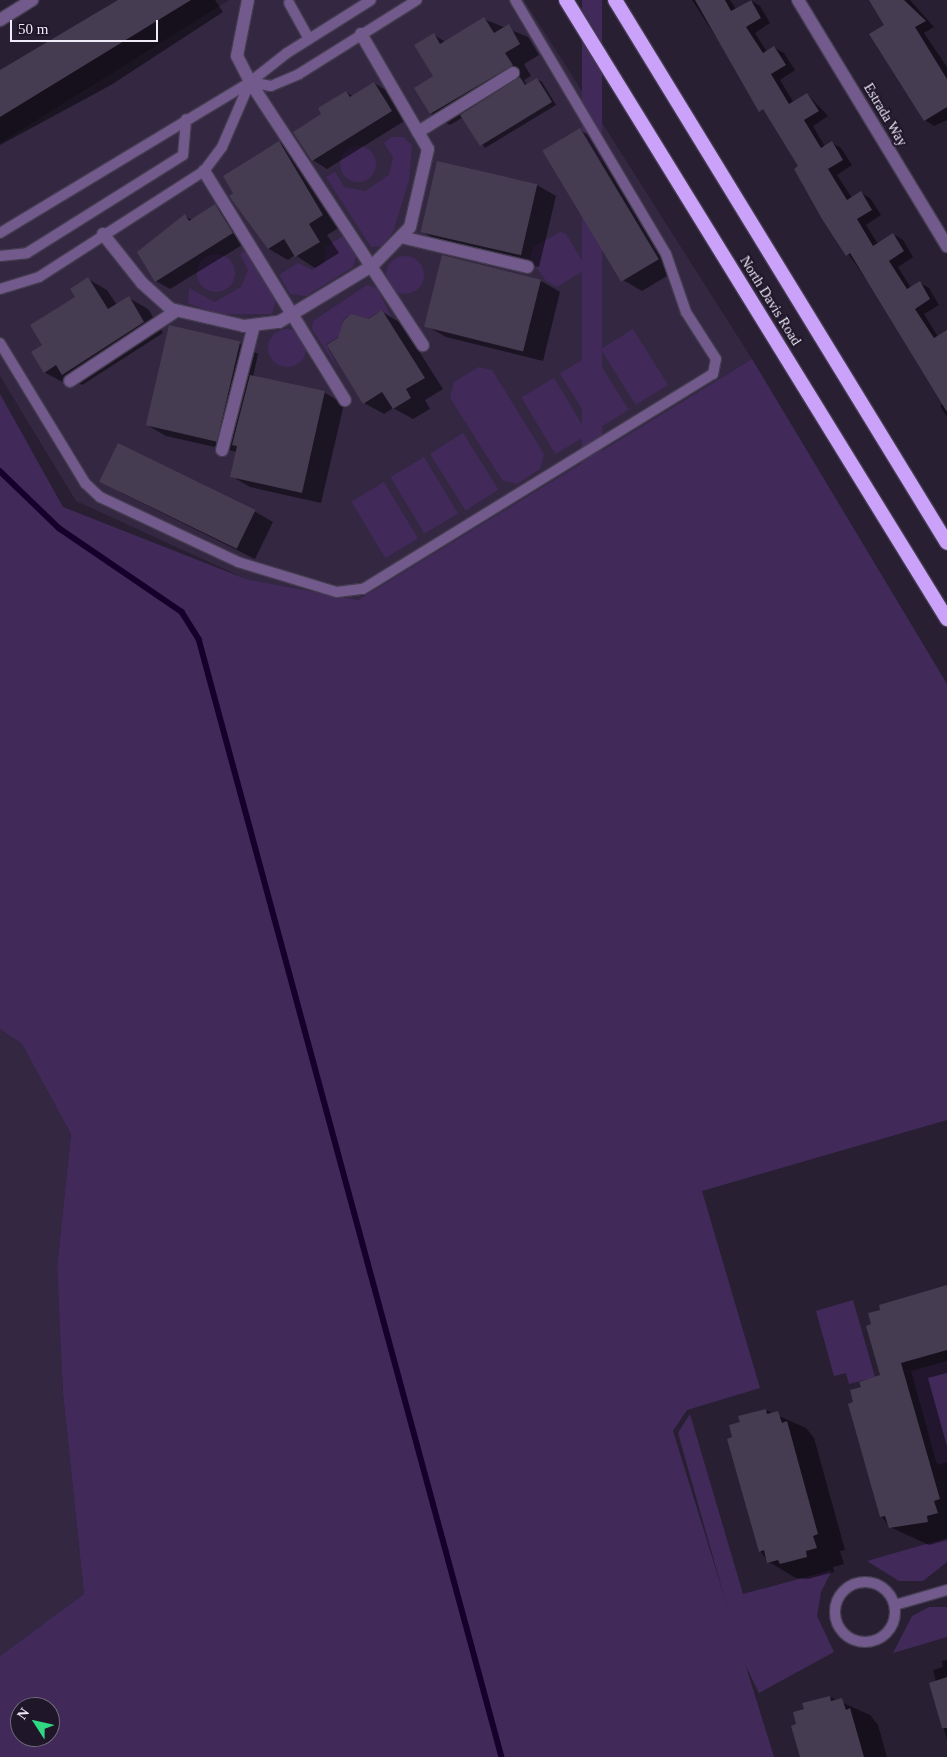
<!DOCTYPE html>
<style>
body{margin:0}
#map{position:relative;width:947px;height:1757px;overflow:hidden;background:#281f33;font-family:Georgia,serif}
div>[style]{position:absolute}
.built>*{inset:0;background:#342741}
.green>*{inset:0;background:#412a59;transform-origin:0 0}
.round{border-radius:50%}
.shadow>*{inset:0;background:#0007}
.stream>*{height:5.5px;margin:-2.75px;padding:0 2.75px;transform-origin:2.75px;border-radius:2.75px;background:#16002b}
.building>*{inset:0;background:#453c51;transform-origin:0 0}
.roads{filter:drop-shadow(1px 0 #443c4f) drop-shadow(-1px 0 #443c4f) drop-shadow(0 1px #443c4f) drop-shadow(0 -1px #443c4f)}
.service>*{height:10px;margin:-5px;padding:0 5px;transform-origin:5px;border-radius:5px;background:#725b8c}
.service>.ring{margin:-5px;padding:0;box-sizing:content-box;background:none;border:10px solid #725b8c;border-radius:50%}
.pedestrian>*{height:12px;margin:-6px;padding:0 6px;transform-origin:6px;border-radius:6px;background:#725b8c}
.minor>*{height:12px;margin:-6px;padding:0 6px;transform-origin:6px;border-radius:6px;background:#725b8c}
.trunk>*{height:14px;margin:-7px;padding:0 7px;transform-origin:7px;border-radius:7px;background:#cba2fa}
span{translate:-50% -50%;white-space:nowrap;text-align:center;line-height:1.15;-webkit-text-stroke:4px #1f1629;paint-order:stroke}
.street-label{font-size:14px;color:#f0ebf8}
.north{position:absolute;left:10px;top:1697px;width:50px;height:50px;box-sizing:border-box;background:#1f1629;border:1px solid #736b7c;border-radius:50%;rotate:305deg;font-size:14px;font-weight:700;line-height:20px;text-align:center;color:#f0ebf8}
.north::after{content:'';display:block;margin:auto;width:18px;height:22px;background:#30d883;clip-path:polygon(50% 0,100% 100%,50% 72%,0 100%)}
.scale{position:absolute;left:10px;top:20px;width:148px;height:22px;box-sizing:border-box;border:2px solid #f0ebf8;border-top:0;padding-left:6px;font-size:15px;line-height:18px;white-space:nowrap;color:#f0ebf8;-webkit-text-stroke:4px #1f1629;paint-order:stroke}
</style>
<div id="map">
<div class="built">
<div style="clip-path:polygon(229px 0,524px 0,752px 359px,358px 600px,246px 579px,76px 501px,0 376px,0 143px)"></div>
<div style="clip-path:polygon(0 1029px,22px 1044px,71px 1134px,57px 1268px,63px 1393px,84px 1594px,0 1656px)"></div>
</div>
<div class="green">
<div style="left:582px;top:0;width:20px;height:697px"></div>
<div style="clip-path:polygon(392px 137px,404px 137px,412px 146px,409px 180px,393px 232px,382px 246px,371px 247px,326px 177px,335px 172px,344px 187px,365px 191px,389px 175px,393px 157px,384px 143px)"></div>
<div class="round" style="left:340px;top:146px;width:36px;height:36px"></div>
<div style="clip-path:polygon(560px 232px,566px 234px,584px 264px,583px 271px,557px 287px,546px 281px,530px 258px,533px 247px)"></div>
<div style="clip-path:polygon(343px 236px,356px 257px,353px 267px,306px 296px,290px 294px,279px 275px,298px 263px,312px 270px,324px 262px,325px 247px)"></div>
<div style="clip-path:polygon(246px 251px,276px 300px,272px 314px,216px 314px,188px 303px,189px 288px,215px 302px,241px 287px,248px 270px,240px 254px)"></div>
<div class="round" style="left:197px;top:254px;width:38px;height:38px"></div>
<div class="round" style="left:386px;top:256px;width:38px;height:38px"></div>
<div style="clip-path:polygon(367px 285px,377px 288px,392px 318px,382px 310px,364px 321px,352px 314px,343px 319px,343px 334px,326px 344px,338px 369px,312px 329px,313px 321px)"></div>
<div class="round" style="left:268px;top:329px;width:38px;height:38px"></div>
<div style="left:633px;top:329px;width:66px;height:38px;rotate:58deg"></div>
<div style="left:593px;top:353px;width:67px;height:39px;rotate:58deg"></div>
<div style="clip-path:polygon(evenodd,752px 359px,947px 684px,947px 1120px,702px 1191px,760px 1388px,687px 1410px,673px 1431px,774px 1757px,0 1757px,0 1656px,84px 1594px,63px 1393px,57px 1268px,71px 1134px,22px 1044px,0 1029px,0 394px,63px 507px,246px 579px,358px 600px,752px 359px,20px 1707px,50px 1707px,50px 1737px,20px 1737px,20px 1707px)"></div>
<div style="clip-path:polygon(479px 367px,492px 370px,544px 454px,540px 469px,517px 484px,502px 480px,450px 398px,454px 382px)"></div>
<div style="left:554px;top:378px;width:66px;height:38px;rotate:59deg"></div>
<div style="left:463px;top:433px;width:67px;height:39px;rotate:58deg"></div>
<div style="left:424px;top:457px;width:66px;height:39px;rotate:59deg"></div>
<div style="left:384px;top:482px;width:66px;height:38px;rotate:59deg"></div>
<div style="clip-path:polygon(853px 1300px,875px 1377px,849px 1384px,846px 1373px,834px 1376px,816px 1311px)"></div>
<div style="clip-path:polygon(947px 1361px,947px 1462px,937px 1465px,911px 1371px)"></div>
<div style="clip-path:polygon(690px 1414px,743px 1594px,832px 1570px,821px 1592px,817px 1616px,834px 1652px,759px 1693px,741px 1656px,678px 1433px)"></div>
<div style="clip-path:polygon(947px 1538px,947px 1562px,923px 1581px,899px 1581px,867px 1561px)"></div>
<div style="clip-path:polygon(929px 1607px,947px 1607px,947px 1637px,893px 1653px,912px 1616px)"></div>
</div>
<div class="shadow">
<div style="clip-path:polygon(119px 0,215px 0,223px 12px,111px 85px,0 145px,0 73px)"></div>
<div style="clip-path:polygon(692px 0,730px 0,736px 9px,750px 0,760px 6px,770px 23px,755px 33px,767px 52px,775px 48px,784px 53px,795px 70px,780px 80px,794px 103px,807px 94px,828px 116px,813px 126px,825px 147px,832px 143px,841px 148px,852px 165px,837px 175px,852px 198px,861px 193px,870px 198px,881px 215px,866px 225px,878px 244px,893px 234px,903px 240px,913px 257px,898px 267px,911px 288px,920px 283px,929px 288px,939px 305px,924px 314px,938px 337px,947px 332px,947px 417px,940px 406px,944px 404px,885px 306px,823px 218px,800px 166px)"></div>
<div style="clip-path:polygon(877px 0,910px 0,934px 27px,924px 33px,947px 67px,947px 120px,934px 126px,925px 120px)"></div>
<div style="clip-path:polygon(484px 19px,528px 37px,539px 55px,524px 64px,531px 76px,524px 80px,527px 85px,537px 79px,542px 82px,556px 105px,485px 148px,463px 117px,450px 125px,431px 114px,416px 88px,435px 76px,434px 35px,446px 42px)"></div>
<div style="clip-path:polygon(374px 83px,389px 92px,406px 120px,327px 169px,313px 160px,323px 114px,346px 92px,354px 97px)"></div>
<div style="clip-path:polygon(580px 130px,599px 141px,677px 270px,642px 291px,623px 280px)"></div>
<div style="clip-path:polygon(279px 142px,298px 154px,342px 226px,327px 235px,339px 253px,315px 268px,295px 255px,288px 260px,269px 249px,230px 196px)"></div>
<div style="clip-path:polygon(537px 185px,556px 196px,539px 267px,440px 242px,421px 231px)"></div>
<div style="clip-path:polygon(215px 206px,229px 214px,247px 242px,170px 289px,156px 281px,185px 216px,192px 220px)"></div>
<div style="clip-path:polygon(443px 257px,541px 281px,560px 292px,543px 361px,446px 337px,427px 326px)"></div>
<div style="clip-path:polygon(88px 279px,107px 290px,117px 305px,129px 298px,148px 309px,163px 333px,82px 385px,71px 379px,64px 383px,44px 372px,44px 345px)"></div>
<div style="clip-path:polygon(382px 312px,401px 323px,443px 389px,425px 400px,430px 409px,413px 419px,393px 408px,384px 414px,364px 403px,339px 339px)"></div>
<div style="clip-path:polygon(239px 343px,258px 354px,253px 377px,325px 393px,344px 404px,321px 503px,250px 487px,231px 476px,237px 452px,166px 436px,147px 425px)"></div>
<div style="clip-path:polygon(120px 492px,254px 511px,273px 522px,255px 559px)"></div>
<div style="clip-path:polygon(947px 1287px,947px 1373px,928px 1378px,947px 1446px,947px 1540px,929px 1545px,890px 1527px,881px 1516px,855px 1403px,862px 1388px,882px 1376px)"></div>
<div style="clip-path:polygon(766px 1410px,806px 1428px,814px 1438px,845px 1550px,840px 1551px,844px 1564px,833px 1567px,834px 1572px,808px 1579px,796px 1578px,769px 1562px,760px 1551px,734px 1438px,741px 1423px)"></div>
<div style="clip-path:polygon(947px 1660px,947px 1740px,931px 1684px,936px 1682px,933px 1670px,943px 1667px,942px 1661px)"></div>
<div style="clip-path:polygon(830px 1697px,870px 1715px,878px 1725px,887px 1757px,801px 1757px,798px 1725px,805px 1710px)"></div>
</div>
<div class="stream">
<div style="left:0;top:471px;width:82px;rotate:44deg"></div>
<div style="left:59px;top:528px;width:149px;rotate:34.3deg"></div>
<div style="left:182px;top:612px;width:32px;rotate:58deg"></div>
<div style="left:199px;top:639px;width:1158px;rotate:74.84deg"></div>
</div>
<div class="building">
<div style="clip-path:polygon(118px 0,191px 0,0 117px,0 70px)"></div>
<div style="clip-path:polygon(695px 0,725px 0,731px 11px,751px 0,761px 18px,746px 27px,763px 53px,774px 46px,786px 65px,771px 74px,789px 104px,807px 93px,819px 111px,804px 120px,821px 148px,832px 141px,843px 160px,828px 169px,847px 200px,861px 191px,872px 210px,857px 219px,873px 246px,893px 233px,904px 251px,889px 261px,907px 289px,920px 281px,930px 299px,915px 309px,934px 338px,947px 330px,947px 412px,850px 253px,846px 256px,822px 219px,794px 169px,798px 166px,763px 109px,759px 112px)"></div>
<div style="clip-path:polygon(869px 0,904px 0,926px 21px,915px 27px,947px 79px,947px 107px,924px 121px,869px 34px,884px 25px)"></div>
<div style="clip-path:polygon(484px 17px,494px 33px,509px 24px,520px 44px,505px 53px,513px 65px,430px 114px,414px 88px,433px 76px,414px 45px,434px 33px,440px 44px)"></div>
<div style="clip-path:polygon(520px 77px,525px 85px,537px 78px,552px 102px,480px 146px,460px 115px)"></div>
<div style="clip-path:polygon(374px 82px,392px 111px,312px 161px,293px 132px,321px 114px,318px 108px,346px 91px,350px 97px)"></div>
<div style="left:580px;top:128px;width:153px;height:44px;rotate:59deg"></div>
<div style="clip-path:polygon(279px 141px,323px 215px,309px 224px,320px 242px,295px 257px,284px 239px,268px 249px,229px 196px,233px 193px,223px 176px)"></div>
<div style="left:437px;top:161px;width:103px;height:73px;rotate:13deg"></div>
<div style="clip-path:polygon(215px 204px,233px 233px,155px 282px,137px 252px,185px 214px,189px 221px)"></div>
<div style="left:442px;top:255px;width:102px;height:74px;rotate:14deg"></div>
<div style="clip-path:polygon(88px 277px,108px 309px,129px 296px,144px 322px,62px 375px,56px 365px,44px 373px,31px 352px,42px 345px,30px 325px,75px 297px,70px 289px)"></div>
<div style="clip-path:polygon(382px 310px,425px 378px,406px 389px,411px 398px,393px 409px,382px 392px,363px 404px,327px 345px,338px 338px,344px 320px,351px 314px,369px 319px)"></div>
<div style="left:169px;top:325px;width:73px;height:103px;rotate:13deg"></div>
<div style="clip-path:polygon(250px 375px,325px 391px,302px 493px,230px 477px,237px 446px,232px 445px)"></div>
<div style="left:118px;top:443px;width:153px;height:43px;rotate:26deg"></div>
<div style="clip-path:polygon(947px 1285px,947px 1350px,901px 1363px,940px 1499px,934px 1501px,938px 1513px,927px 1516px,928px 1522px,889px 1528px,885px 1516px,880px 1517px,848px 1404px,853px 1402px,850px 1390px,861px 1387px,859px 1382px,880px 1375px,866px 1326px,871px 1324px,868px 1313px,880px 1310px,879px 1305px)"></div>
<div style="clip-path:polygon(766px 1409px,767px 1414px,778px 1411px,782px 1423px,787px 1421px,818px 1534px,813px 1536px,817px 1548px,806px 1551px,807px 1557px,780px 1564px,778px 1560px,767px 1563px,764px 1550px,759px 1552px,727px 1439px,732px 1437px,729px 1425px,740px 1422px,738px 1416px)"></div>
<div style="clip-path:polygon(947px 1677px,947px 1728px,942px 1728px,929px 1683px)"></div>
<div style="clip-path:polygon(830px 1696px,831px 1701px,842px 1698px,846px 1710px,850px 1708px,864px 1757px,800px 1757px,791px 1726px,796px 1724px,793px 1712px,804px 1709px,802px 1703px)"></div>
</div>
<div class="roads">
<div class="service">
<div style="left:289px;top:3px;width:41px;rotate:60.9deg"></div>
<div style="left:0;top:233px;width:292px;rotate:-31.1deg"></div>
<div style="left:250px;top:82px;width:47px;rotate:-38.1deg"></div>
<div style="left:287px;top:53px;width:99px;rotate:-32.2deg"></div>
<div style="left:0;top:256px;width:27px;rotate:-6deg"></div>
<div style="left:27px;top:253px;width:184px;rotate:-32.1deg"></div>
<div style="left:183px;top:155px;width:36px;rotate:-85deg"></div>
<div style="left:0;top:289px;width:41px;rotate:-17.1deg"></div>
<div style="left:39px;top:277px;width:196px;rotate:-32.7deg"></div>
<div style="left:204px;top:171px;width:30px;rotate:-53deg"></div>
<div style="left:222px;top:147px;width:71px;rotate:-66.7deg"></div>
<div style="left:250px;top:82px;width:21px;rotate:11deg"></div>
<div style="left:271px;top:86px;width:30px;rotate:-23deg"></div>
<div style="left:299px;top:74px;width:139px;rotate:-32.1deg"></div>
<div style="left:0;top:343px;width:164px;rotate:58.7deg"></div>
<div style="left:85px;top:483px;width:21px;rotate:43deg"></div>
<div style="left:100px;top:497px;width:153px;rotate:25.2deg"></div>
<div style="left:238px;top:562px;width:103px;rotate:16.9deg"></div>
<div style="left:337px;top:592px;width:26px;rotate:-7deg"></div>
<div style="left:363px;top:589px;width:411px;rotate:-31.6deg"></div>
<div style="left:713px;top:374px;width:15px;rotate:-79deg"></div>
<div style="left:716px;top:359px;width:56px;rotate:-122.6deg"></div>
<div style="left:686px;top:312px;width:61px;rotate:-109deg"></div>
<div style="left:666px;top:254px;width:295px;rotate:-120.7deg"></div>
<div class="ring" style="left:835px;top:1582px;width:50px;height:50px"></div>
<div style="left:895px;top:1605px;width:54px;rotate:-16.1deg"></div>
</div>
<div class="pedestrian">
<div style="left:250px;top:82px;width:315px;rotate:56.7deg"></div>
<div style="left:418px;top:132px;width:112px;rotate:-31.8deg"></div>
<div style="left:204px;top:171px;width:269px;rotate:58.4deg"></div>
<div style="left:103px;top:234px;width:63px;rotate:51.5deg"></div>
<div style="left:142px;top:283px;width:39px;rotate:42deg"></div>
<div style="left:171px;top:309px;width:75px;rotate:13.1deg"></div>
<div style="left:244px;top:326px;width:35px;rotate:-7deg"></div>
<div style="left:279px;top:322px;width:109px;rotate:-31.1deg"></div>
<div style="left:372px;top:266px;width:54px;rotate:-45.7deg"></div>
<div style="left:410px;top:227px;width:80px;rotate:-77deg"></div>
<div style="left:428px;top:149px;width:133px;rotate:-120.2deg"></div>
<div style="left:401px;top:237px;width:130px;rotate:13.3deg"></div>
<div style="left:70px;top:381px;width:127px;rotate:-33.4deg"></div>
<div style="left:222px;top:450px;width:129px;rotate:-75.6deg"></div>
</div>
<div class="minor">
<div style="left:248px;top:0;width:57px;rotate:101.1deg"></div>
<div style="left:237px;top:56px;width:29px;rotate:63deg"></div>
<div style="left:798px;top:0;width:288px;rotate:58.8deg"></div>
<div style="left:0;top:20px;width:38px;rotate:-32deg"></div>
</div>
<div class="trunk">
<div style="left:566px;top:0;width:727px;rotate:58.39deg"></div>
<div style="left:615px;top:0;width:636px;rotate:58.56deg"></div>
</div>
</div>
<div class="street-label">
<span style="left:885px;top:115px;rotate:59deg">Estrada Way</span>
<span style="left:770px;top:301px;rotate:58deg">North Davis Road</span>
</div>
<div class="north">N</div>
<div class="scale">50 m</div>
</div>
